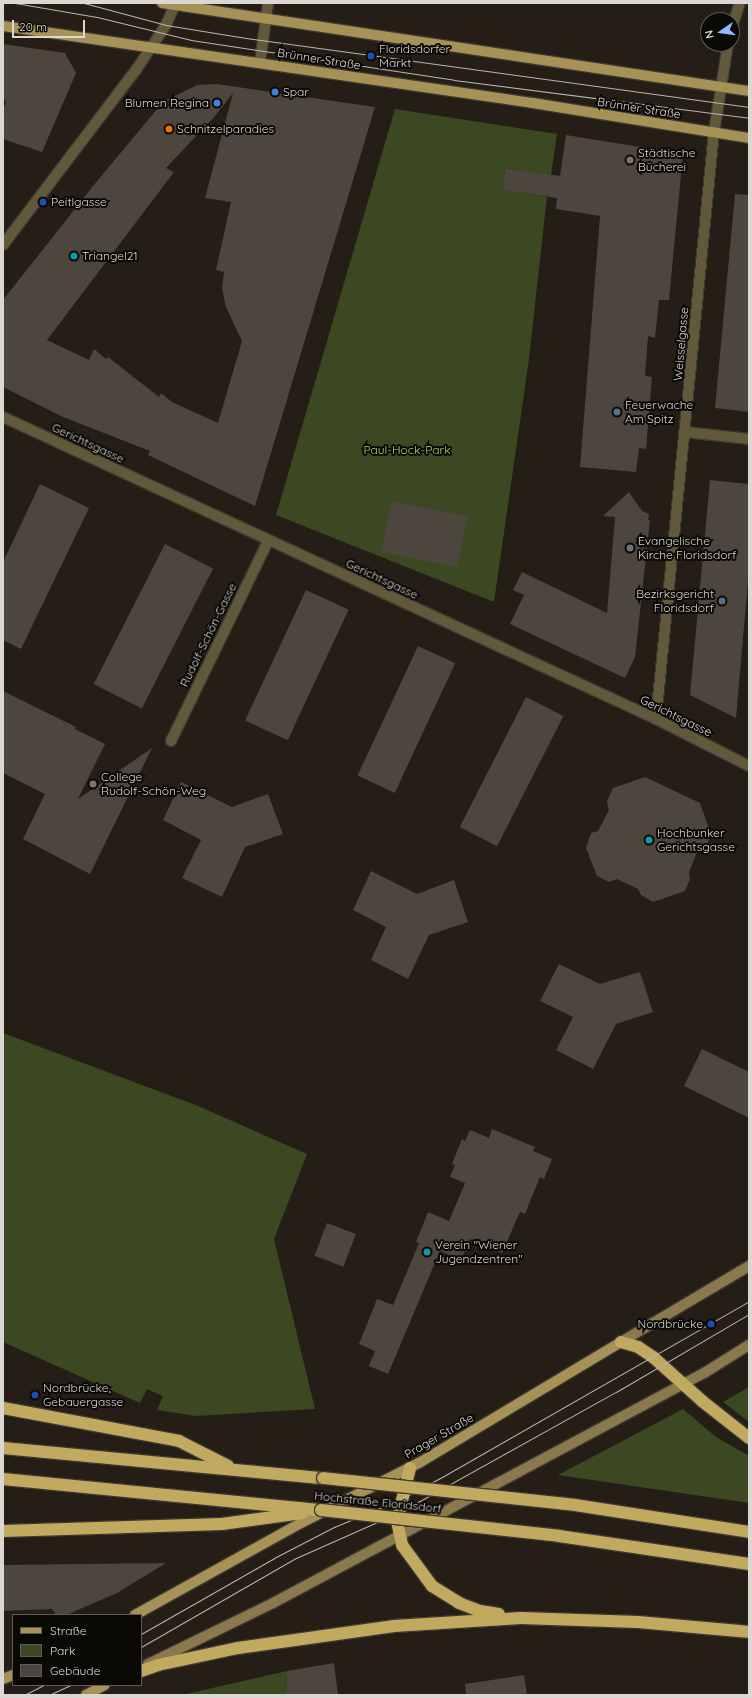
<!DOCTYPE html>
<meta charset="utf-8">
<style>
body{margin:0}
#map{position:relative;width:752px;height:1698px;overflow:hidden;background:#241e17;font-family:Quicksand,sans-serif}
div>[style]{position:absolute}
.green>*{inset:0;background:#3b4822}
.building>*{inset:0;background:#4c463e;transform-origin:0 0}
.roads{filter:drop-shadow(1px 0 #3e3831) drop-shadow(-1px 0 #3e3831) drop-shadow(0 1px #3e3831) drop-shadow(0 -1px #3e3831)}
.street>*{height:10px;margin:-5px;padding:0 5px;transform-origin:5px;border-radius:5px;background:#62593d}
.secondary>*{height:10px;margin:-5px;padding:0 5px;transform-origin:5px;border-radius:5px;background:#89794c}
.primary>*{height:10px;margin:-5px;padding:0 5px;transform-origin:5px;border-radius:5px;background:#a69257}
.highway>*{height:12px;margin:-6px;padding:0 6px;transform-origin:6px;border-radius:6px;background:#c1a960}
.tram>*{height:1px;margin:-0.5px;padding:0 0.5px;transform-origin:0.5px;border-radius:0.5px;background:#b9b5b0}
.bridges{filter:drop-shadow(1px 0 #3e3831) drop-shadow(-1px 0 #3e3831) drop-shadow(0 1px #3e3831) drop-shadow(0 -1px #3e3831)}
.highway-bridge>*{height:12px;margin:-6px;padding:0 6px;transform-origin:6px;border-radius:6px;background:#c1a960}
.dots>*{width:11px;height:11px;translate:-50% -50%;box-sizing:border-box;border:2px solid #0b0906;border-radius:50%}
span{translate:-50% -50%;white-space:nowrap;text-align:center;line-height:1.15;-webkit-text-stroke:4px #0b0906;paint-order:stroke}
.poi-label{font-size:12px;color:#dbd8d3}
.left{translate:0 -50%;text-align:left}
.right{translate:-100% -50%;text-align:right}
.street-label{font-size:12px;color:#dbd8d3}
.park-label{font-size:12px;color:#b2d273}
.frame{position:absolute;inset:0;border:4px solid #dbd8d3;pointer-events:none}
.legend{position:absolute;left:12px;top:1614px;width:130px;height:72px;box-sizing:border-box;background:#0b0906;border:1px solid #5e5c58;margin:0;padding:5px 7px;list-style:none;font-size:12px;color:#dbd8d3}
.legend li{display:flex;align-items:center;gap:8px;height:20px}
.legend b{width:20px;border:1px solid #5e5c58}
.north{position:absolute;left:700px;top:12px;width:40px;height:40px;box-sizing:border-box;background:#0b0906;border:1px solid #5e5c58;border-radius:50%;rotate:257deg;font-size:11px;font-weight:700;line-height:16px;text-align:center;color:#dbd8d3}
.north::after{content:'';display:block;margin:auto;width:14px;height:18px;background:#94b7fd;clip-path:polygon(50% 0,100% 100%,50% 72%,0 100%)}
.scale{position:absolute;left:12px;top:20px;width:73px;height:18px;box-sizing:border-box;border:2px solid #dbd8d3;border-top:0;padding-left:5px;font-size:12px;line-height:14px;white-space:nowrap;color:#dbd8d3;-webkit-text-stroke:3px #0b0906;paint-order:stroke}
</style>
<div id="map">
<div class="green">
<div style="clip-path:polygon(395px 109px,557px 134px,551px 175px,505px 168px,502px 189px,547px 197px,529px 359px,494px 602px,276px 515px)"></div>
<div style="clip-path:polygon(3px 1033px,198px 1106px,307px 1154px,274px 1239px,315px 1409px,196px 1416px,157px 1410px,163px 1396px,147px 1389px,140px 1403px,3px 1342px)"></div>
<div style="clip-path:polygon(749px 1387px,749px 1422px,723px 1402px)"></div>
<div style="clip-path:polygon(683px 1409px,716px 1437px,749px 1456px,749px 1503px,558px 1475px)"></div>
<div style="clip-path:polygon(287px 1671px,286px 1695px,182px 1695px)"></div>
</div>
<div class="building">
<div style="clip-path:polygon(3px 44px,65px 53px,76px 73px,42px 152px,3px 139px,3px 110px,6px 103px,3px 96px)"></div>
<div style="clip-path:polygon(evenodd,217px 84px,375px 107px,255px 506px,148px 455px,150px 451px,63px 417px,3px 387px,3px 300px,93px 186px,163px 102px,197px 85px,217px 84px,233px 93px,205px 198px,231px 202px,216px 270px,224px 272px,222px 288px,226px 307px,242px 341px,218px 423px,172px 402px,161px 393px,159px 397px,108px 357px,106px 359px,94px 349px,89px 360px,47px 340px,174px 172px,166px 168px,215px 116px,233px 93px)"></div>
<div style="clip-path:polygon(566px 135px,683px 154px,669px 300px,659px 300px,655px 338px,648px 336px,645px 376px,652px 377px,646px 449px,639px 448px,636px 472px,580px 467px,600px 216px,556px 209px,557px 198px,502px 190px,505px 168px,560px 176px)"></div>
<div style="clip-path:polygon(735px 194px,749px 195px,749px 412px,715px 408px)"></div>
<div style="clip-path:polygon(710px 480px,749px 484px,749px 569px,736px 718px,690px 695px)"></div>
<div style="clip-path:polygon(40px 484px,89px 508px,21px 649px,3px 640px,3px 562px)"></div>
<div style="clip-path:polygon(629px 492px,642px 511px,649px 514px,648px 520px,650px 520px,635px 657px,625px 678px,510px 624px,524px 595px,513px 590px,522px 572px,607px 613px,615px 517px,603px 516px)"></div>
<div style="left:391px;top:501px;width:78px;height:52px;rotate:11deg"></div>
<div style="left:165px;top:544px;width:54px;height:157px;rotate:27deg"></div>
<div style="left:306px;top:590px;width:47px;height:144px;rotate:25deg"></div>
<div style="left:418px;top:646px;width:41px;height:143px;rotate:25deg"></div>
<div style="clip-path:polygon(3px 691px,76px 727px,75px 729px,105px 744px,78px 799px,152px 748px,90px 874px,23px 839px,45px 794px,3px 773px)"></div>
<div style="left:526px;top:697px;width:42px;height:146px;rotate:27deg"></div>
<div style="clip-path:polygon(645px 777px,700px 803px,711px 834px,706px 847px,698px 850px,689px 872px,690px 879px,685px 891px,653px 902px,641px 895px,638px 889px,617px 879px,609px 882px,597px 876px,586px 848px,591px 833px,598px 831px,609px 810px,607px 801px,613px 788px)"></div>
<div style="clip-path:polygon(181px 782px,232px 807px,268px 794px,283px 834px,245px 847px,222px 897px,182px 878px,201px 840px,163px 820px)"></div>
<div style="clip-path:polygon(371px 871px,417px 894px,454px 880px,468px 922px,429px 935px,408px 979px,371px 960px,386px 927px,353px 910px)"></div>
<div style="clip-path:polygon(559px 964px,600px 984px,640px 972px,653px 1012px,616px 1024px,593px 1069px,556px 1050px,573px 1017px,540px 1001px)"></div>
<div style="clip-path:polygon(702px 1049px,749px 1072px,749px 1118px,684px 1086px)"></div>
<div style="clip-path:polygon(492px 1129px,535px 1147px,533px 1151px,552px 1159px,544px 1179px,540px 1177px,525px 1214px,520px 1212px,502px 1253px,470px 1239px,461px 1260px,440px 1251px,388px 1374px,369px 1366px,375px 1351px,359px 1344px,377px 1299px,393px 1305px,419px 1243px,416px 1242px,428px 1212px,449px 1221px,465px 1183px,450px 1177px,455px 1165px,452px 1164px,462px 1139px,465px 1141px,470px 1130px,489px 1138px)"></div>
<div style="left:327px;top:1223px;width:31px;height:35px;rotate:21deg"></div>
<div style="clip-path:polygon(166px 1563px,117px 1593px,66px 1615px,56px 1615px,52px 1609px,3px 1611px,3px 1565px)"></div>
<div style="clip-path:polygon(334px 1663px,338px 1695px,286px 1695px,287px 1671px)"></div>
<div style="clip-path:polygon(524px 1675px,527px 1695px,466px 1695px,465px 1684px)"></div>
</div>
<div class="roads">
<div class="street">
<div style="left:732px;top:27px;width:25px;rotate:-72deg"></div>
<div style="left:260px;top:63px;width:61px;rotate:-82.4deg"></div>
<div style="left:3px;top:245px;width:220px;rotate:-52.8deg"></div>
<div style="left:136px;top:70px;width:54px;rotate:-56.3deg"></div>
<div style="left:166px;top:25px;width:22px;rotate:-66deg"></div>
<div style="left:3px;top:417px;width:719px;rotate:24.82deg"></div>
<div style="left:656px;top:719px;width:104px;rotate:26.8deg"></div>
<div style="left:686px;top:432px;width:63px;rotate:6.3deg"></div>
<div style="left:656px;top:719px;width:590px;rotate:-84.36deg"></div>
<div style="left:714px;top:132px;width:89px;rotate:-81deg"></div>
<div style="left:171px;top:741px;width:222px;rotate:-64.1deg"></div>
</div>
<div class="secondary">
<div style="left:621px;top:1342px;width:149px;rotate:-30.7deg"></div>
<div style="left:148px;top:1664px;width:139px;rotate:-26deg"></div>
<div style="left:273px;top:1603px;width:489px;rotate:-28.1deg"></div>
<div style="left:704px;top:1373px;width:53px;rotate:-31.9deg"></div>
</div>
<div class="primary">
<div style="left:162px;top:3px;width:594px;rotate:8.53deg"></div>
<div style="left:3px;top:26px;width:536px;rotate:8.27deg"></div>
<div style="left:533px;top:103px;width:219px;rotate:9.2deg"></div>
<div style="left:135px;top:1615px;width:190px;rotate:-29deg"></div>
<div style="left:301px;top:1523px;width:132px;rotate:-27deg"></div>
<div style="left:419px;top:1463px;width:235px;rotate:-30.9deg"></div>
<div style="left:3px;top:1679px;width:11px;rotate:-22deg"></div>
<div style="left:86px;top:1695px;width:21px;rotate:-28deg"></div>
</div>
<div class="highway">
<div style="left:621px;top:1342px;width:18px;rotate:16deg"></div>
<div style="left:638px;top:1347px;width:18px;rotate:34deg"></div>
<div style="left:653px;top:1357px;width:66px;rotate:41.9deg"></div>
<div style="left:702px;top:1401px;width:60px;rotate:38.2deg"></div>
<div style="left:3px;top:1408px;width:179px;rotate:10.6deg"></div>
<div style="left:179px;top:1441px;width:55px;rotate:27deg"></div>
<div style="left:3px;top:1448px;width:321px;rotate:5.4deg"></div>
<div style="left:410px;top:1468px;width:55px;rotate:103.8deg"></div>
<div style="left:397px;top:1521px;width:25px;rotate:78deg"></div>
<div style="left:402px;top:1545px;width:51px;rotate:53.8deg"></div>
<div style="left:432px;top:1586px;width:32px;rotate:32deg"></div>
<div style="left:459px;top:1603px;width:22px;rotate:21deg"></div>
<div style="left:480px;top:1611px;width:19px;rotate:9deg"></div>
<div style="left:3px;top:1479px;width:320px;rotate:5.6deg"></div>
<div style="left:3px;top:1531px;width:219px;rotate:-1.8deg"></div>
<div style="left:222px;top:1524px;width:81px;rotate:-7.8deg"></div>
<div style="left:141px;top:1671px;width:18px;rotate:-19deg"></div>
<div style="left:158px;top:1665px;width:82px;rotate:-12deg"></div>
<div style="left:238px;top:1648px;width:158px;rotate:-8deg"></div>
<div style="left:394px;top:1626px;width:127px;rotate:-3.6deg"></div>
<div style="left:521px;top:1618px;width:117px;rotate:2deg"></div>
<div style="left:638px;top:1622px;width:111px;rotate:5.1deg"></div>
</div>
</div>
<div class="tram">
<div style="left:15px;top:3px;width:83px;rotate:9.7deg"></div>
<div style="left:97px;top:17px;width:97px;rotate:13.7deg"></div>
<div style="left:191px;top:40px;width:266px;rotate:8.6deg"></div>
<div style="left:454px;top:80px;width:297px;rotate:7.3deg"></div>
<div style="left:84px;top:3px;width:85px;rotate:15deg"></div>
<div style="left:166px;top:25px;width:81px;rotate:9.2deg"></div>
<div style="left:246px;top:38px;width:508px;rotate:7.81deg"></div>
<div style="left:141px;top:1634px;width:153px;rotate:-29.7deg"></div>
<div style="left:274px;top:1558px;width:68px;rotate:-27.3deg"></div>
<div style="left:334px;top:1527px;width:68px;rotate:-22.4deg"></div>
<div style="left:397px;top:1501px;width:51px;rotate:-28.1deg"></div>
<div style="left:442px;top:1477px;width:354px;rotate:-29.8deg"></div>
<div style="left:141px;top:1647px;width:179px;rotate:-29.9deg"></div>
<div style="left:296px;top:1558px;width:114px;rotate:-23.9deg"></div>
<div style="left:400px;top:1512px;width:247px;rotate:-29.1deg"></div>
<div style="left:616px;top:1392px;width:154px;rotate:-30.4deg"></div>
<div style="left:24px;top:1695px;width:22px;rotate:-27deg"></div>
<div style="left:49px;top:1695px;width:23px;rotate:-25deg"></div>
</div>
<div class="bridges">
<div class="highway-bridge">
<div style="left:323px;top:1478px;width:253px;rotate:6.1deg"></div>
<div style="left:575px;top:1505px;width:176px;rotate:8.8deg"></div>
<div style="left:321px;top:1510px;width:239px;rotate:6.2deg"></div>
<div style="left:559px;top:1536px;width:192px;rotate:8.4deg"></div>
</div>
</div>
<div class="dots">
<div style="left:371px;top:56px;background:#1a4fb4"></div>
<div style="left:275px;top:92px;background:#3f7fe0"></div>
<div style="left:217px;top:103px;background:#3f7fe0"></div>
<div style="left:169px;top:129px;background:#e8710a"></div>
<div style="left:630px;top:160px;background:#8d6e63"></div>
<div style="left:43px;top:202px;background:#1a4fb4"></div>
<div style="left:74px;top:256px;background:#0f9aa8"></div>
<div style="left:617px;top:412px;background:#5c6f8a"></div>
<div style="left:630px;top:548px;background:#6b7280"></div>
<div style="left:722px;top:601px;background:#5c6f8a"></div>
<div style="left:93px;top:784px;background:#8d6e63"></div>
<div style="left:649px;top:840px;background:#0f9aa8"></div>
<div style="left:427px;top:1252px;background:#0f9aa8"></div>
<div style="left:711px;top:1324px;background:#1a4fb4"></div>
<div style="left:35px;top:1395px;background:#1a4fb4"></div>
</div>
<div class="poi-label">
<span class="left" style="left:379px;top:56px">Floridsdorfer<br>Markt</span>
<span class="left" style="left:283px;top:92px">Spar</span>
<span class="right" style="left:209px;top:103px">Blumen Regina</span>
<span class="left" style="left:177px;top:129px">Schnitzelparadies</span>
<span class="left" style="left:638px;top:160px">Städtische<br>Bücherei</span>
<span class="left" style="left:51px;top:202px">Peitlgasse</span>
<span class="left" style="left:82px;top:256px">Triangel21</span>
<span class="left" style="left:625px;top:412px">Feuerwache<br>Am Spitz</span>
<span class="left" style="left:638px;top:548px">Evangelische<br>Kirche Floridsdorf</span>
<span class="right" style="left:714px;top:601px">Bezirksgericht<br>Floridsdorf</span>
<span class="left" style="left:101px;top:784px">College<br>Rudolf-Schön-Weg</span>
<span class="left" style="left:657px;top:840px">Hochbunker<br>Gerichtsgasse</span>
<span class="left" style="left:435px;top:1252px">Verein "Wiener<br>Jugendzentren"</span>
<span class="right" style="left:703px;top:1324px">Nordbrücke</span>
<span class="left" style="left:43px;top:1395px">Nordbrücke,<br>Gebauergasse</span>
</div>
<div class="street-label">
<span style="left:319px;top:59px;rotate:9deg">Brünner Straße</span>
<span style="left:639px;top:108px;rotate:9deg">Brünner Straße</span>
<span style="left:681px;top:344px;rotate:-85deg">Weisselgasse</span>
<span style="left:88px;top:443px;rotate:25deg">Gerichtsgasse</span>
<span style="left:382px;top:579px;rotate:25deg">Gerichtsgasse</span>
<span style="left:208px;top:635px;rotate:-64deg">Rudolf-Schön-Gasse</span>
<span style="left:676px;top:716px;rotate:26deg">Gerichtsgasse</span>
<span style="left:439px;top:1436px;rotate:-30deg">Prager Straße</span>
<span style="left:378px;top:1502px;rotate:6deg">Hochstraße Floridsdorf</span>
</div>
<div class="park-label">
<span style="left:407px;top:450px">Paul-Hock-Park</span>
</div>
<div class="frame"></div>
<ul class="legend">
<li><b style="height:5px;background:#a69257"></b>Straße</li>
<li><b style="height:11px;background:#3b4822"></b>Park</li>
<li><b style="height:11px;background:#4c463e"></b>Gebäude</li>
</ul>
<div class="north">N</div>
<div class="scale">20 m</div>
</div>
